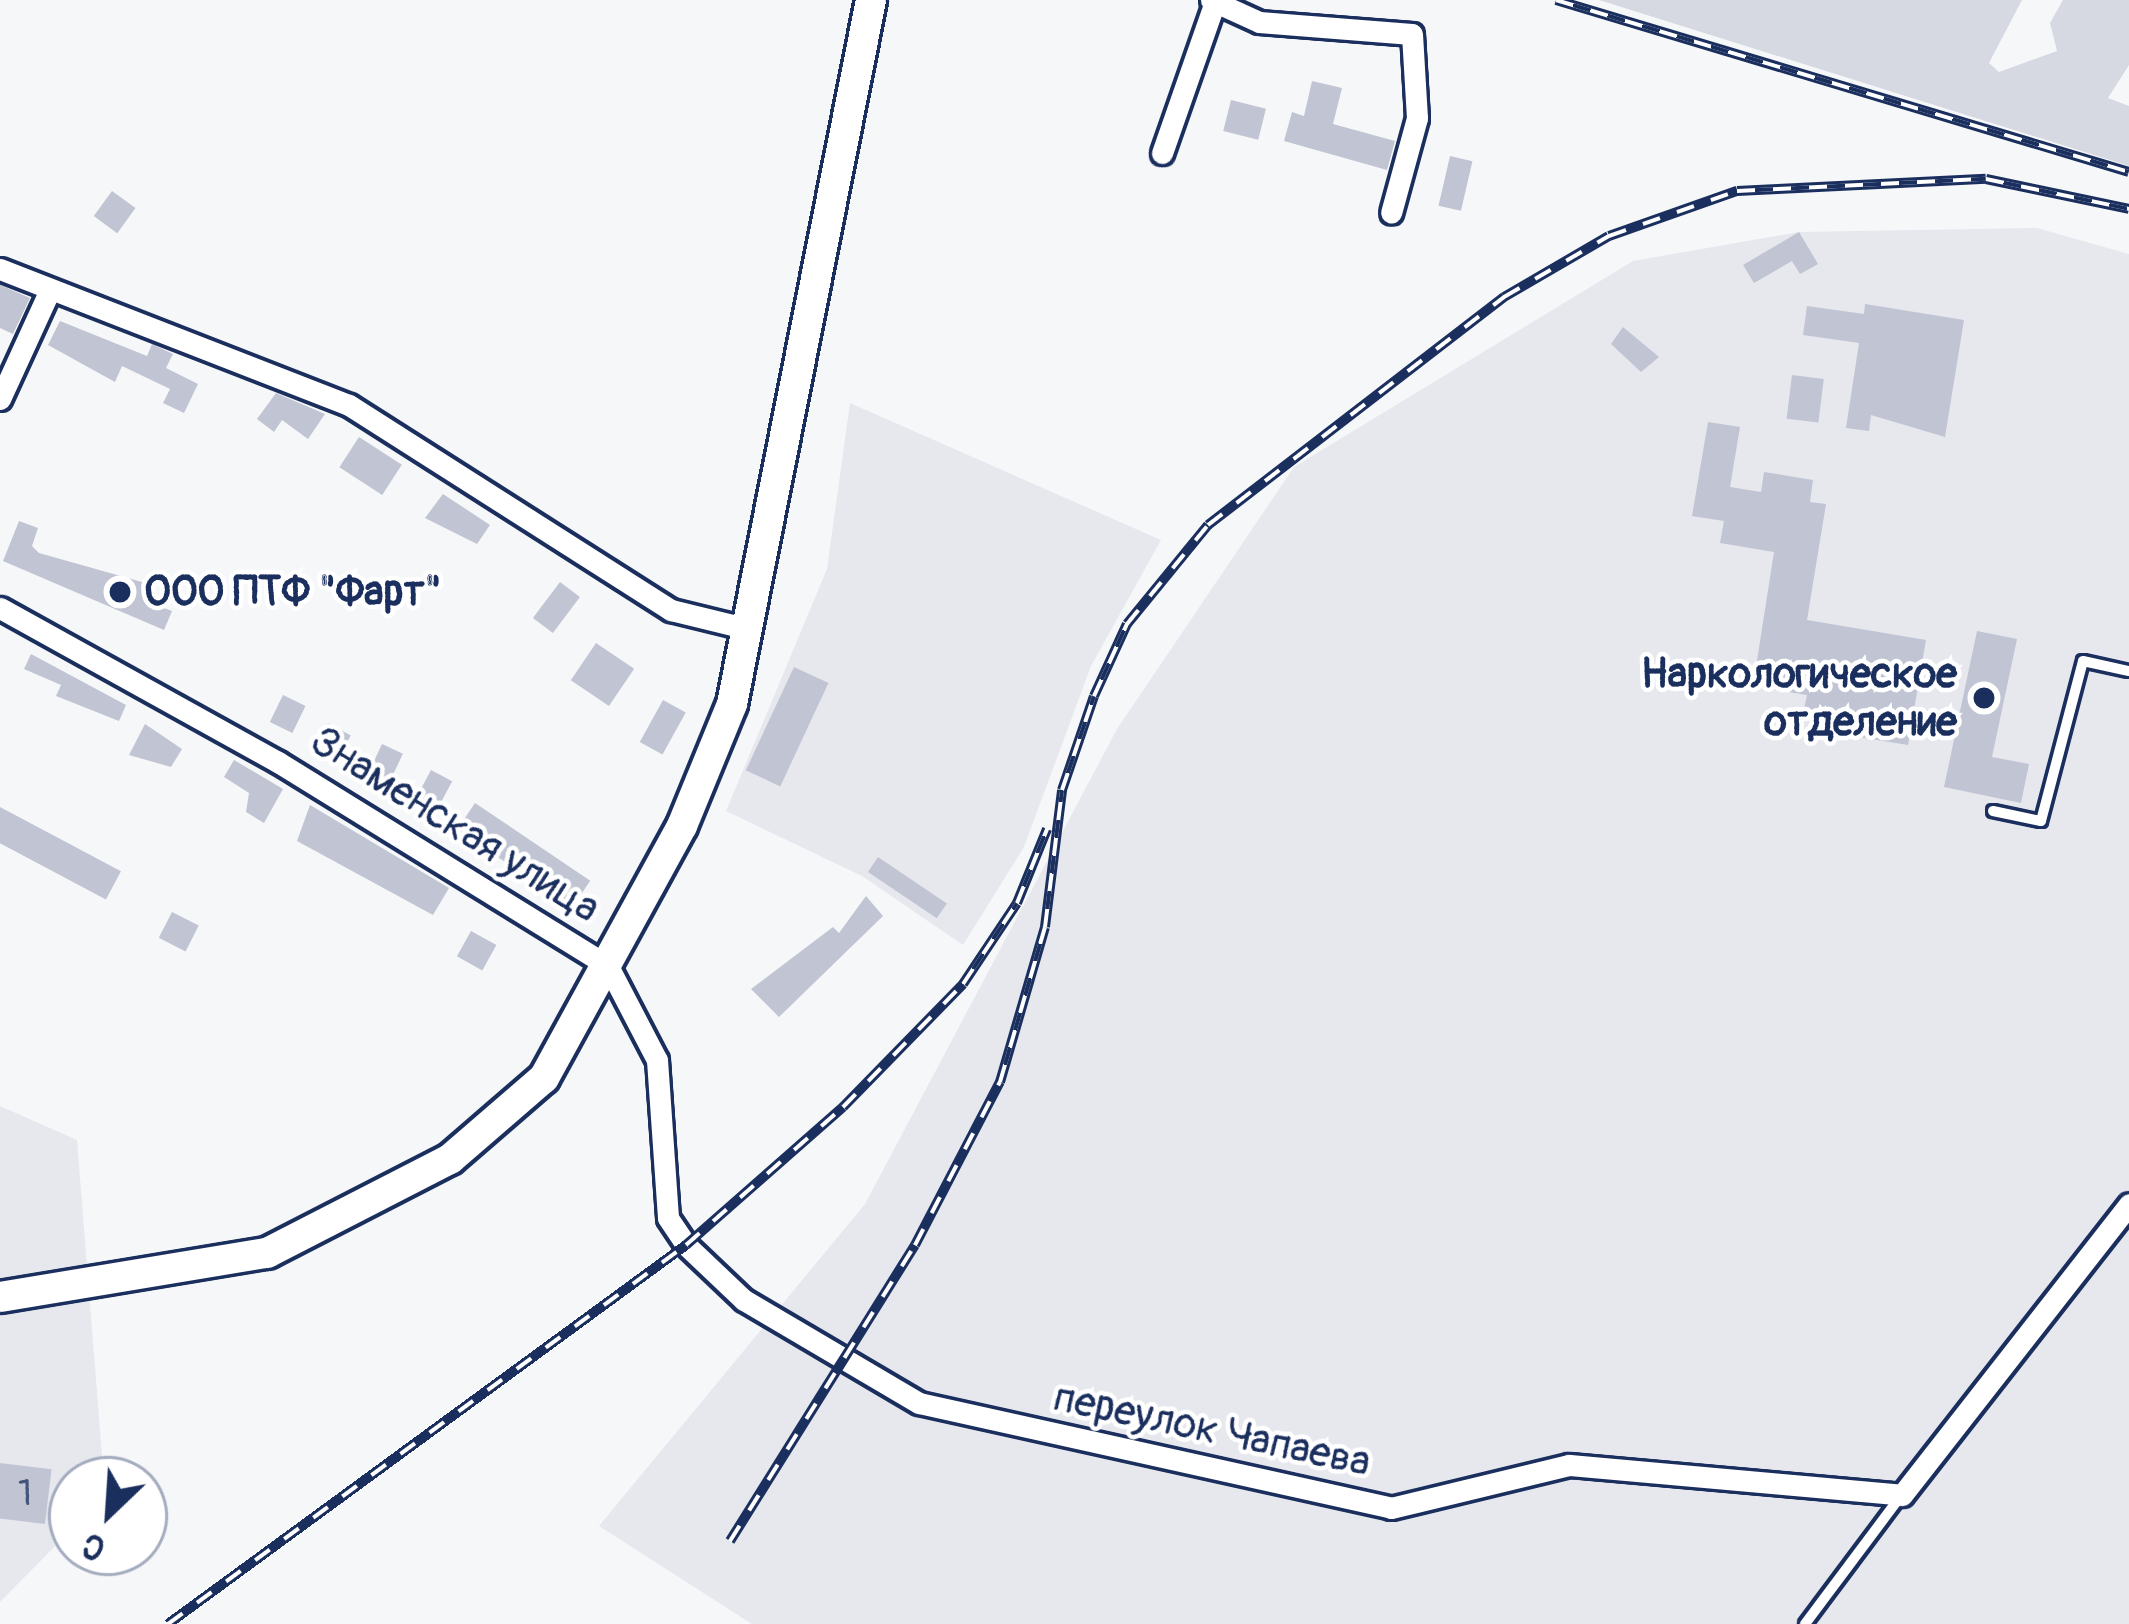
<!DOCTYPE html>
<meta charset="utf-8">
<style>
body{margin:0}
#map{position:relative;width:2129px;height:1624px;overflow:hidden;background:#f6f7f9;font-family:Pangolin,sans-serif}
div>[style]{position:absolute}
.built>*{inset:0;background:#e6e8ee}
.green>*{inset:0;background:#d6d9e2}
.building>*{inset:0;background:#c0c4d3;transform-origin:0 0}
.roads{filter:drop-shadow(3px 0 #1b2f5e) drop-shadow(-3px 0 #1b2f5e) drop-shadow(0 3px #1b2f5e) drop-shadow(0 -3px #1b2f5e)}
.lane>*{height:10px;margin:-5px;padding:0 5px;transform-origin:5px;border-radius:5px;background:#fff}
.street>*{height:21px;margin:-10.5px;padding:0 10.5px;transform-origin:10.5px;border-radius:10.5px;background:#fff}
.secondary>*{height:30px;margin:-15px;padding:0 15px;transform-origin:15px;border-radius:15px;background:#fff}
.rail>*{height:10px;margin-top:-5px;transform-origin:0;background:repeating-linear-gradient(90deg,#fff 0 18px,#1b2f5e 0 36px);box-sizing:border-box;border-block:3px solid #1b2f5e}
.dots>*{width:33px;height:33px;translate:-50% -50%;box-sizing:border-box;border:6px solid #fff;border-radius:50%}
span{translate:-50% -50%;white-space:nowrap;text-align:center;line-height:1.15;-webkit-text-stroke:9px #fff;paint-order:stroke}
.number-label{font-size:36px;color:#44547b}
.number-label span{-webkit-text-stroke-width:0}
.poi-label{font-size:42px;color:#1b2f5e;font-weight:700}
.left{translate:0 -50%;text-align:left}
.right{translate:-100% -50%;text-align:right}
.street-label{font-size:42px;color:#1b2f5e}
.north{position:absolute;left:48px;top:1456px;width:120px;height:120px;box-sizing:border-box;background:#fff;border:3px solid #a4acbf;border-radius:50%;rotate:205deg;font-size:33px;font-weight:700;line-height:48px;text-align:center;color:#1b2f5e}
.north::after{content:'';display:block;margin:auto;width:42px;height:54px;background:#1b2f5e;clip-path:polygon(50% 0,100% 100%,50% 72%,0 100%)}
</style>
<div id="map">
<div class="built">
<div style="clip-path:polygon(2037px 228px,2129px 254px,2129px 1624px,752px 1624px,599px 1526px,865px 1204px,1117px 729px,1294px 467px,1633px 261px,1799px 232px)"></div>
<div style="clip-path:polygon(850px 403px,1161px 540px,1091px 666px,1024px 847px,963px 945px,862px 876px,726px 811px,827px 569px)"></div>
<div style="clip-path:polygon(0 1106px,77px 1140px,104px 1480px,72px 1480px,72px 1529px,0 1602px)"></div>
</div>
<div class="green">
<div style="clip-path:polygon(1599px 0,2022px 0,1989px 63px,1999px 72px,2057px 51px,2050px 23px,2063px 0,2129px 0,2129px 65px,2108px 98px,2129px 106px,2129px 166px)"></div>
</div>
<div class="building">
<div style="clip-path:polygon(1312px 81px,1342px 88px,1333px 124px,1395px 141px,1387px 170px,1284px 141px,1292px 112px,1304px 116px)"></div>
<div style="left:1231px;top:100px;width:36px;height:32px;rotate:14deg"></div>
<div style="left:1450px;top:156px;width:23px;height:51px;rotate:13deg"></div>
<div style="left:112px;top:191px;width:29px;height:31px;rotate:36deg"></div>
<div style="clip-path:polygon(1799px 232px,1818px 264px,1800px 274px,1792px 261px,1754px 283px,1743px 265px)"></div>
<div style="clip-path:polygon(0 285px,30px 298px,13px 334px,0 328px)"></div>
<div style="clip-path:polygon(1865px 304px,1964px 320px,1945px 437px,1871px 415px,1869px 431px,1846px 428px,1859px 343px,1803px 335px,1807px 306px,1864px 314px)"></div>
<div style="clip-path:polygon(60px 321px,147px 356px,152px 344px,173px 354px,166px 368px,198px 384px,184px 413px,163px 403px,170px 389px,122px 366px,115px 382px,48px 345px)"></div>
<div style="clip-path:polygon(1623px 327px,1659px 357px,1641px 372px,1611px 344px)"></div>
<div style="left:1792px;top:375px;width:32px;height:44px;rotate:7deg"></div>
<div style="clip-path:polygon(276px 393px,325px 414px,308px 439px,282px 420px,274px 432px,257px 419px)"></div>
<div style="clip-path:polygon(1708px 422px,1740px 427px,1730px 487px,1761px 492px,1764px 472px,1813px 480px,1810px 502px,1826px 504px,1807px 620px,1926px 640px,1908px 745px,1840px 734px,1843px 716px,1804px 709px,1807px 695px,1753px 686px,1774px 552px,1720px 543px,1724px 521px,1692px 516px)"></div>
<div style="left:359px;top:437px;width:51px;height:36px;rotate:33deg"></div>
<div style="clip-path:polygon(443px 494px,490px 525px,477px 544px,425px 518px)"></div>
<div style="clip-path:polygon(19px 521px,38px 528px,32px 546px,39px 553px,149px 584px,143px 600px,172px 611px,164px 630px,3px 561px)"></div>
<div style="left:560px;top:582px;width:25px;height:45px;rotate:37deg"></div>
<div style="clip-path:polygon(1977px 631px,2017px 639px,1992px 757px,2029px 764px,2021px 803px,1944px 787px)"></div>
<div style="left:596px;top:643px;width:46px;height:45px;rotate:34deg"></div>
<div style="clip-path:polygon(31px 654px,126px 705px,119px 721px,56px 696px,61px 685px,24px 669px)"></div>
<div style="left:794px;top:667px;width:38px;height:114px;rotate:25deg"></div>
<div style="left:283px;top:695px;width:25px;height:30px;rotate:26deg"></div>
<div style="left:663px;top:700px;width:26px;height:48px;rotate:29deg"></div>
<div style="left:328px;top:723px;width:26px;height:28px;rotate:29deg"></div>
<div style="clip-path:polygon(145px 724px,182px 749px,171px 767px,129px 755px)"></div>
<div style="left:382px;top:744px;width:23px;height:39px;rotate:25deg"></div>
<div style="clip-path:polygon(234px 760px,283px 789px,264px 823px,246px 812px,249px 793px,224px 777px)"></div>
<div style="left:431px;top:770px;width:24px;height:39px;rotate:28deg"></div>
<div style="left:475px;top:803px;width:139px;height:32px;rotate:34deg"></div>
<div style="clip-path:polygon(310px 805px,449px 888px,433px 915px,297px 841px)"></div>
<div style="left:0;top:807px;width:137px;height:32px;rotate:28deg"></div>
<div style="left:878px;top:857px;width:83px;height:18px;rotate:34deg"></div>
<div style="clip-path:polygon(866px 896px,883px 916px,779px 1017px,751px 989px,833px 927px,839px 933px)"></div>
<div style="left:172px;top:912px;width:30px;height:29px;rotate:27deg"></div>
<div style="left:471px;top:931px;width:29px;height:29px;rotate:29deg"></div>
<div style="left:0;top:1463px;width:52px;height:55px;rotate:7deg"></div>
</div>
<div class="roads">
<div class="lane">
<div style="left:1993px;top:811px;width:49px;rotate:11.8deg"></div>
<div style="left:2041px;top:821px;width:165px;rotate:-75.3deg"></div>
<div style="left:2083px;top:661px;width:47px;rotate:12.3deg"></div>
<div style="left:1805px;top:1624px;width:159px;rotate:-53.2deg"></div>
</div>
<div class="street">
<div style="left:1211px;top:0;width:53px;rotate:24.6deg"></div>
<div style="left:1259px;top:22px;width:153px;rotate:4.5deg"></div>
<div style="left:1412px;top:34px;width:84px;rotate:86.6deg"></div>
<div style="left:1417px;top:118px;width:98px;rotate:105.3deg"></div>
<div style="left:1162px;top:153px;width:160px;rotate:-70.7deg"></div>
<div style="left:0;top:269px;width:375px;rotate:21.3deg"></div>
<div style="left:349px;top:405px;width:382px;rotate:32.5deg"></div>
<div style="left:671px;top:610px;width:80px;rotate:13.7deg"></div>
<div style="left:0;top:399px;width:118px;rotate:-65.4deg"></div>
<div style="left:0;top:608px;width:318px;rotate:29deg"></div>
<div style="left:278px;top:762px;width:388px;rotate:31.7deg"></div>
<div style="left:608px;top:966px;width:106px;rotate:62.5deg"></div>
<div style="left:657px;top:1060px;width:158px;rotate:86deg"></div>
<div style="left:668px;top:1218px;width:32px;rotate:56deg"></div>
<div style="left:686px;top:1245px;width:80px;rotate:43.5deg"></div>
<div style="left:744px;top:1300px;width:203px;rotate:30.5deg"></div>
<div style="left:919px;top:1403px;width:484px;rotate:12.5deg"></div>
<div style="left:1391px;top:1508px;width:183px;rotate:-13.6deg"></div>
<div style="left:1569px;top:1465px;width:334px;rotate:5.1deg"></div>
<div style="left:1902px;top:1495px;width:369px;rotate:-52deg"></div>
</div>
<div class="secondary">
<div style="left:0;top:1297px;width:271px;rotate:-9.4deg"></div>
<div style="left:267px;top:1253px;width:206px;rotate:-27.2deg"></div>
<div style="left:450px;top:1159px;width:124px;rotate:-40.8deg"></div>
<div style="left:544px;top:1078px;width:287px;rotate:-61.3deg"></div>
<div style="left:682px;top:826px;width:132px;rotate:-67.7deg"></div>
<div style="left:732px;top:704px;width:718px;rotate:-78.83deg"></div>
</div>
</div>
<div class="rail">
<div style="left:1556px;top:0;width:598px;rotate:16.71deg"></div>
<div style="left:730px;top:1541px;width:349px;rotate:-58deg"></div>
<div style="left:915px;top:1245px;width:184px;rotate:-62.5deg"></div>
<div style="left:1000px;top:1082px;width:161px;rotate:-73.8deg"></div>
<div style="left:1045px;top:927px;width:138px;rotate:-82.9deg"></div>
<div style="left:1062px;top:790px;width:99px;rotate:-71.2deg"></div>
<div style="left:1094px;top:696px;width:79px;rotate:-65.4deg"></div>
<div style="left:1127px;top:624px;width:128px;rotate:-50.7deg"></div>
<div style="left:1208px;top:525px;width:374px;rotate:-37.6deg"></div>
<div style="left:1504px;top:297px;width:121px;rotate:-30.2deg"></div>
<div style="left:1609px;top:236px;width:136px;rotate:-19.4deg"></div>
<div style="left:1737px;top:191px;width:249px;rotate:-2.8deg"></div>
<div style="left:1986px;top:179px;width:146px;rotate:11.8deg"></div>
<div style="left:168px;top:1624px;width:642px;rotate:-36.19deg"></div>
<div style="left:686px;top:1245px;width:209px;rotate:-41.3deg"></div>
<div style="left:843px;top:1107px;width:172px;rotate:-45.7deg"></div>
<div style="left:963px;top:984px;width:97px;rotate:-56.3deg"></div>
<div style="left:1017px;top:903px;width:80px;rotate:-67.9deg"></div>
</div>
<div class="dots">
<div style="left:120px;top:592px;background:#1b2f5e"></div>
<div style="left:1984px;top:698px;background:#1b2f5e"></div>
</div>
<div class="number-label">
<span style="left:25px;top:1494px">1</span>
</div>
<div class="poi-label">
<span class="left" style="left:144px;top:592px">ООО ПТФ "Фарт"</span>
<span class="right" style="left:1957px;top:698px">Наркологическое<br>отделение</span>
</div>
<div class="street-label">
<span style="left:455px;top:825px;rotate:32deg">Знаменская улица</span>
<span style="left:1212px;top:1430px;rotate:12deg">переулок Чапаева</span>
</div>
<div class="north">С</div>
</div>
